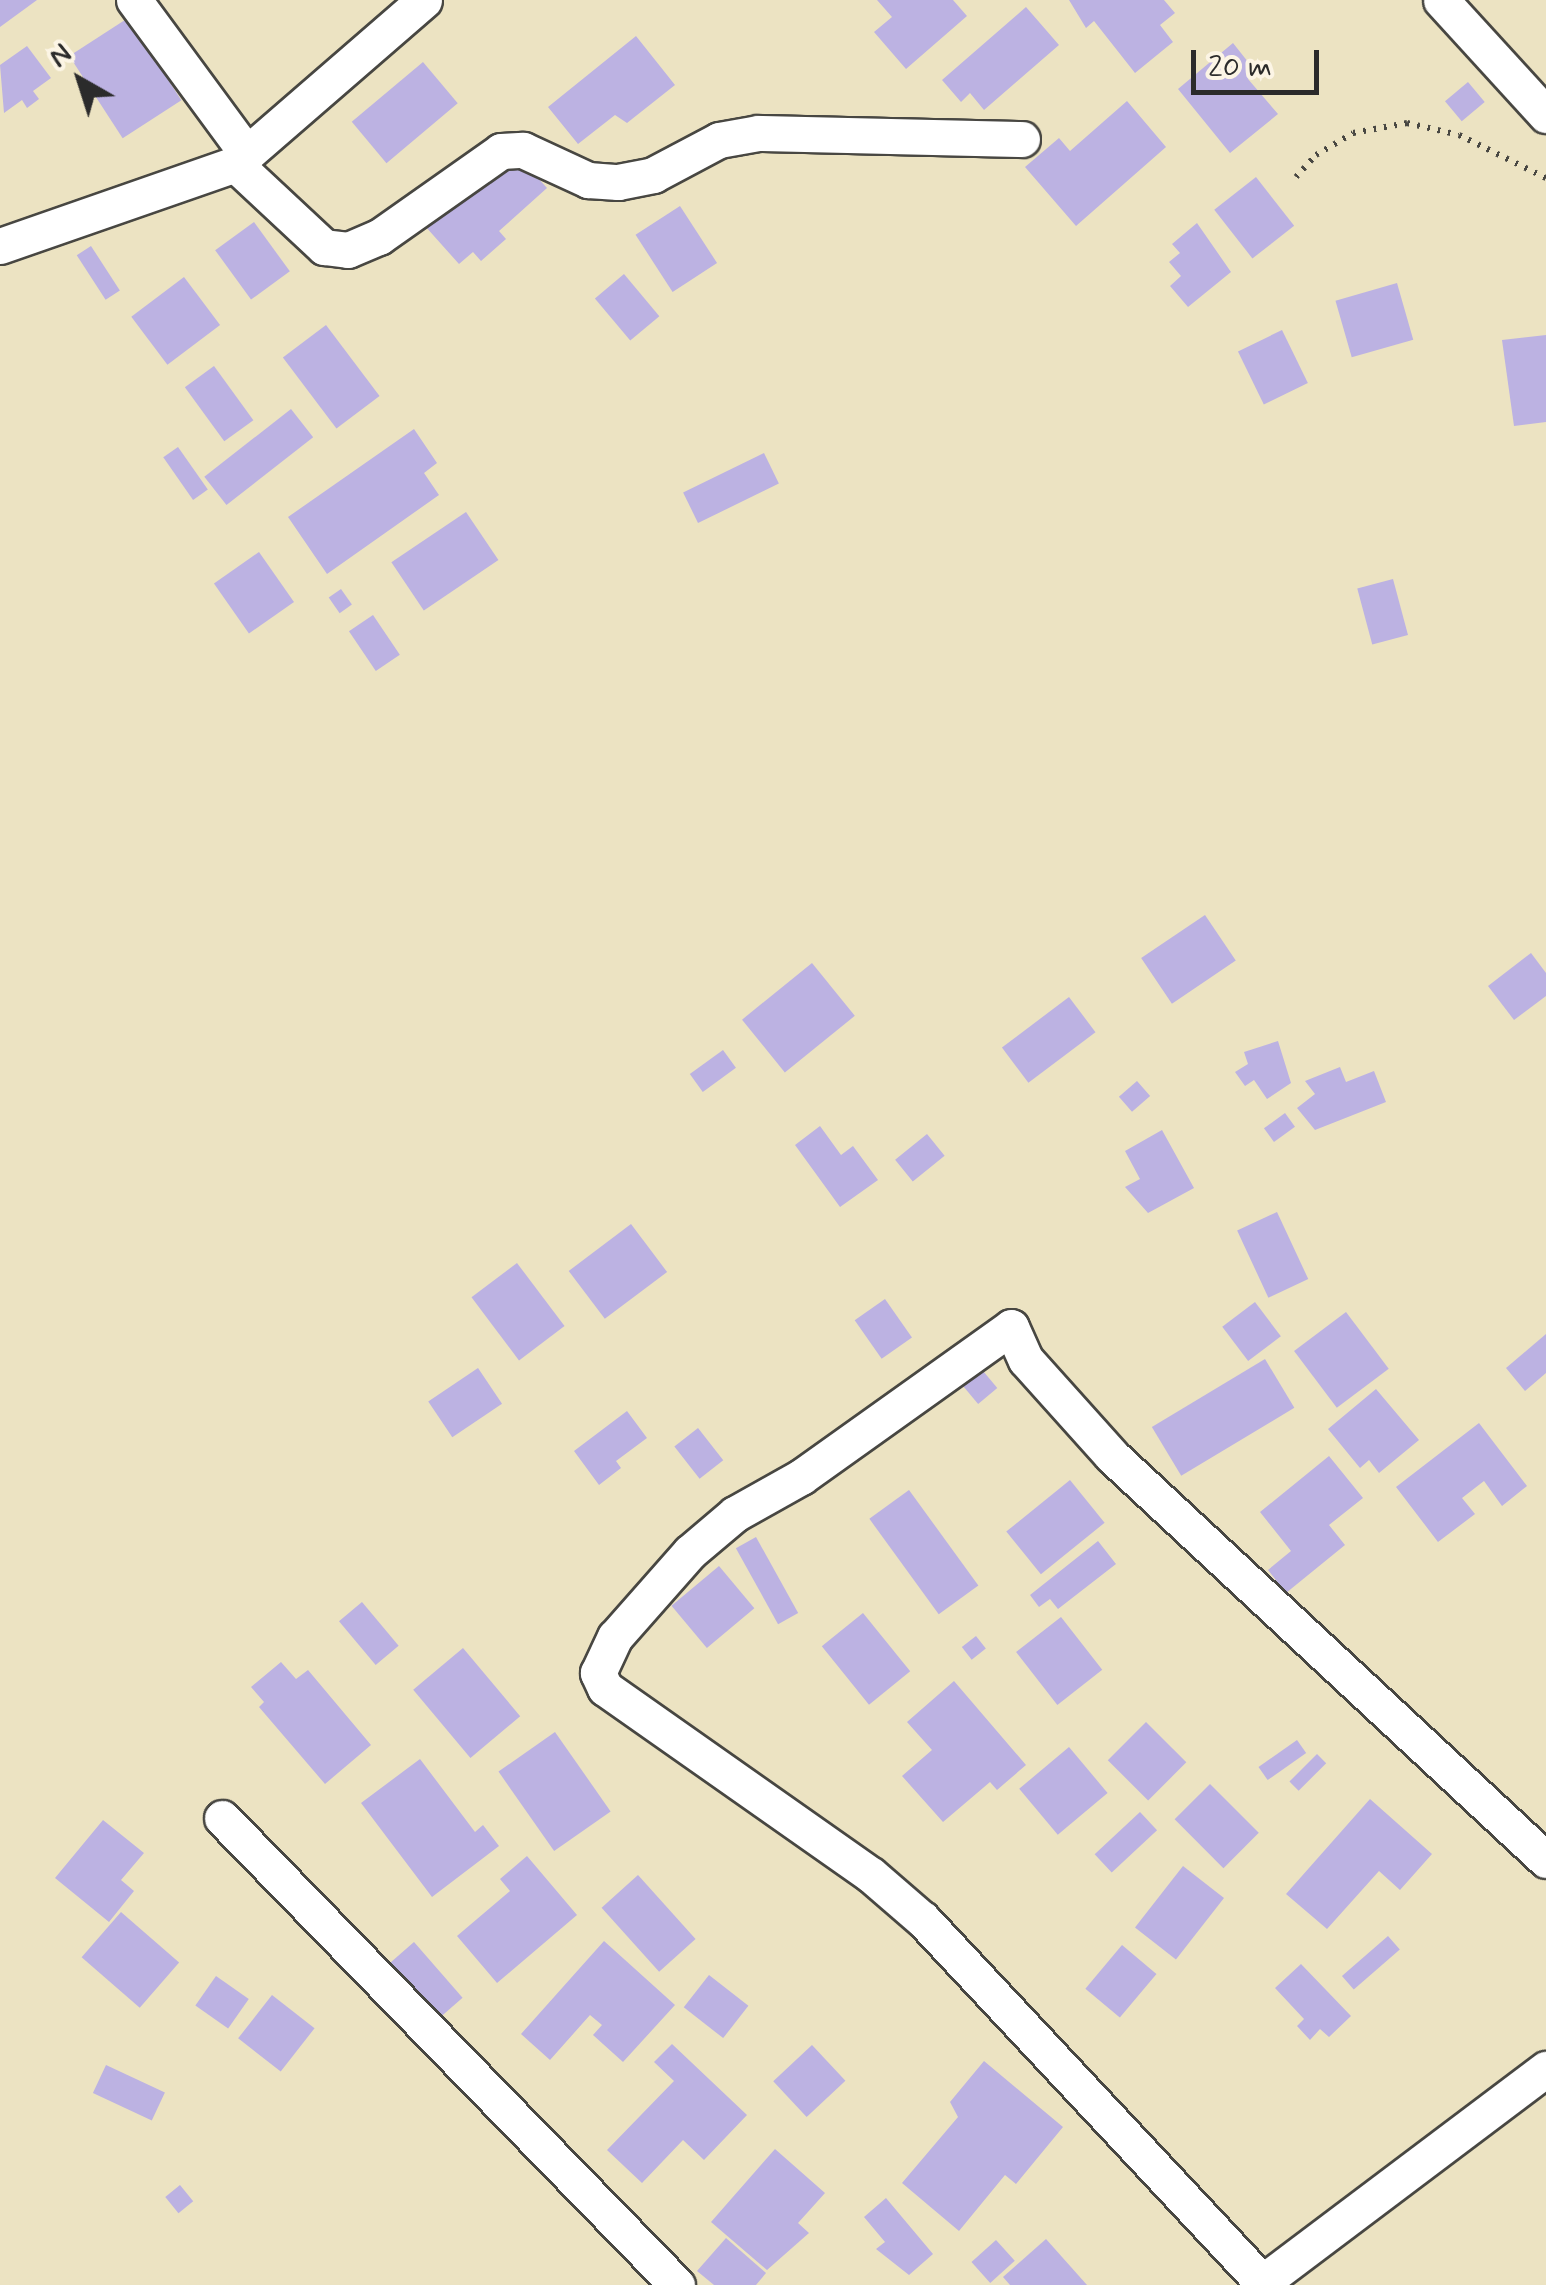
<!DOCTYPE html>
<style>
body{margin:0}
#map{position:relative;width:1546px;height:2285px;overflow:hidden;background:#ece3c2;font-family:Mynerve,sans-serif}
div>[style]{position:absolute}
.building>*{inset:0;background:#bcb2e2;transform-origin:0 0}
.path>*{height:6px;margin-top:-3px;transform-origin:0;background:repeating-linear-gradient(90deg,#484742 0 2.5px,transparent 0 10.5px)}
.roads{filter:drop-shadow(2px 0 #484742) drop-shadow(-2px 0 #484742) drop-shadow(0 2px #484742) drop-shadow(0 -2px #484742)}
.minor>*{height:35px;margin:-17.5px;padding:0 17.5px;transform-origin:17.5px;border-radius:17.5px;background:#fff}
span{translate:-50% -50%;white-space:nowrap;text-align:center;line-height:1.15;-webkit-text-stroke:8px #fcf5e5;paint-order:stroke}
.north{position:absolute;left:30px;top:30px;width:100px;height:100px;-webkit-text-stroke:8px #fcf5e5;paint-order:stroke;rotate:321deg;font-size:28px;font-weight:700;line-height:40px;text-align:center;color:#2b2b2b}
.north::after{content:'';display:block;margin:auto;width:35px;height:45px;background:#2b2b2b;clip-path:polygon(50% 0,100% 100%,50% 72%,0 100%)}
.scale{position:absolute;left:1191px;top:50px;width:128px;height:45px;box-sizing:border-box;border:5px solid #2b2b2b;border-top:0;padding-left:12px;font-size:30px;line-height:35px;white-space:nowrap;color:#2b2b2b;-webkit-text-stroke:8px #fcf5e5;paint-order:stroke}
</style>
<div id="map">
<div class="building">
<div style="clip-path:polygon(0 0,37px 0,0 27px)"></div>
<div style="clip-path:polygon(877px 0,953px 0,967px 16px,906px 69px,874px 32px,892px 17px)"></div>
<div style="clip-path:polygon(1069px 0,1164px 0,1175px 13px,1160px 25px,1173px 42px,1135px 73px,1094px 21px,1086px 28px)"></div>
<div style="clip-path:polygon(1026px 7px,1059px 45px,984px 110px,970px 93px,961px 102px,942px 80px)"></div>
<div style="left:128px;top:18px;width:98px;height:70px;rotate:57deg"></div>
<div style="clip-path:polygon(636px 36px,675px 85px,627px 123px,615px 115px,578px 144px,548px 107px)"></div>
<div style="clip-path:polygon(1233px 43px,1256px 72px,1248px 79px,1278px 114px,1230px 153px,1178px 89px)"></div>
<div style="clip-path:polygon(27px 46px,51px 78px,33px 91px,39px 99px,27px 108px,22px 100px,4px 113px,0 65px)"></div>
<div style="left:423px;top:62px;width:54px;height:93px;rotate:50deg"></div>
<div style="left:1468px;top:82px;width:26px;height:30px;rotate:50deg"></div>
<div style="clip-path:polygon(1127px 101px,1166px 147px,1076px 226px,1025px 167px,1059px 138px,1070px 151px)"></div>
<div style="clip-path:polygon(506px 143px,547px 188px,499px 231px,506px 239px,481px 261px,473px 252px,459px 264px,408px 207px)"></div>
<div style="left:1256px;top:177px;width:62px;height:53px;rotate:52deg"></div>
<div style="left:680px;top:206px;width:68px;height:53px;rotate:57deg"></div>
<div style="left:254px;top:222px;width:61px;height:48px;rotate:54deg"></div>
<div style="clip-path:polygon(1197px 223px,1231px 272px,1188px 307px,1170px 286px,1181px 276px,1169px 262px,1180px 253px,1172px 244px)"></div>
<div style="left:91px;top:246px;width:53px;height:17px;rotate:57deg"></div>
<div style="left:624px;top:274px;width:55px;height:38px;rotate:50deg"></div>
<div style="left:184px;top:277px;width:60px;height:66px;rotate:53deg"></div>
<div style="left:1397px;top:283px;width:59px;height:64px;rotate:74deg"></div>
<div style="left:326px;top:325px;width:89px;height:54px;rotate:53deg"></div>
<div style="left:1282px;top:330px;width:59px;height:49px;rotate:64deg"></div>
<div style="clip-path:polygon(1546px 335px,1546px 422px,1514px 426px,1502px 340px)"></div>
<div style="left:214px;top:366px;width:67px;height:36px;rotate:54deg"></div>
<div style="left:291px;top:409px;width:36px;height:110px;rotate:52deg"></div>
<div style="clip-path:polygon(414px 429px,437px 463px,424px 473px,439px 495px,327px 574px,288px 517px)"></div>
<div style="left:178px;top:447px;width:52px;height:18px;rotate:55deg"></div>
<div style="left:764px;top:453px;width:34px;height:90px;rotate:64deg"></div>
<div style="left:466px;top:512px;width:58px;height:90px;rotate:56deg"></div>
<div style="left:259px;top:552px;width:61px;height:55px;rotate:55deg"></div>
<div style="left:1393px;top:579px;width:58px;height:37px;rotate:75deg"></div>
<div style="left:341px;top:589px;width:19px;height:15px;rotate:55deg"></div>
<div style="left:373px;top:615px;width:48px;height:29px;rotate:56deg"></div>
<div style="left:1205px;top:915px;width:55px;height:77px;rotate:56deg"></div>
<div style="clip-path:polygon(1531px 953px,1546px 973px,1546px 996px,1514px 1020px,1488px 986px)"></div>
<div style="left:812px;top:963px;width:68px;height:90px;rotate:51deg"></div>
<div style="left:1069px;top:997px;width:44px;height:84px;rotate:53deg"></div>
<div style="clip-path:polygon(1278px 1041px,1291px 1083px,1267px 1099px,1254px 1080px,1245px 1086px,1235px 1072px,1248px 1064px,1244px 1052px)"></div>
<div style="left:723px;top:1050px;width:22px;height:41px;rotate:54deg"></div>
<div style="clip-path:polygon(1340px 1067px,1346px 1082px,1374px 1071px,1386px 1102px,1315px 1130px,1297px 1108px,1315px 1094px,1305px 1081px)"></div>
<div style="left:1137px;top:1081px;width:20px;height:24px;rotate:49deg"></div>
<div style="left:1285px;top:1113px;width:17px;height:26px;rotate:54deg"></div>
<div style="clip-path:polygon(820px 1126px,841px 1155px,853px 1146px,878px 1180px,840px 1207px,795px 1145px)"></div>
<div style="clip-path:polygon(1162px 1130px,1194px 1188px,1148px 1213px,1125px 1187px,1140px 1179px,1125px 1151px)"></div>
<div style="left:927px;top:1134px;width:28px;height:41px;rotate:51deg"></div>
<div style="left:1277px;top:1212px;width:74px;height:44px;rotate:65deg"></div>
<div style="left:631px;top:1224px;width:60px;height:78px;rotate:53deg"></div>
<div style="left:517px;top:1263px;width:79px;height:57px;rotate:53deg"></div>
<div style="left:885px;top:1299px;width:47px;height:37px;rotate:55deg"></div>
<div style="left:1255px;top:1302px;width:43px;height:41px;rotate:53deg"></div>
<div style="left:1346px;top:1312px;width:71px;height:65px;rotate:53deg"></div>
<div style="clip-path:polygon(1546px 1334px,1546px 1373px,1525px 1391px,1506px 1368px)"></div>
<div style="left:1265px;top:1359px;width:57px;height:132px;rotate:59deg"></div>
<div style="left:978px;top:1365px;width:30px;height:25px;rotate:50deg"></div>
<div style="left:478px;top:1368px;width:43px;height:60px;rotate:56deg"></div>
<div style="clip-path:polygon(1376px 1389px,1419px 1440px,1379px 1473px,1369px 1460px,1360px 1468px,1328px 1429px)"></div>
<div style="clip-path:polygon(627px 1411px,647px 1438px,616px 1461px,621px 1468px,599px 1485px,574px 1451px)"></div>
<div style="clip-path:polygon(1479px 1423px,1527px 1486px,1502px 1506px,1484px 1481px,1462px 1498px,1475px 1514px,1438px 1542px,1396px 1487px)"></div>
<div style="left:698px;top:1428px;width:41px;height:30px;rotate:52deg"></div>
<div style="clip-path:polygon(1329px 1456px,1363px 1498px,1329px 1525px,1345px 1545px,1286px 1593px,1268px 1570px,1291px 1551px,1260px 1512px)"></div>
<div style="left:1070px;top:1480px;width:55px;height:82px;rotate:51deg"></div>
<div style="left:909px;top:1490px;width:118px;height:49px;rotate:54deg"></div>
<div style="left:756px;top:1537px;width:87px;height:23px;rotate:61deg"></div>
<div style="clip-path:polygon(1098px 1541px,1116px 1564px,1058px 1609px,1050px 1599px,1039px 1607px,1030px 1595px)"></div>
<div style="left:719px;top:1566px;width:55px;height:62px;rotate:50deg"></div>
<div style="left:362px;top:1602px;width:57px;height:30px;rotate:50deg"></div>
<div style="left:863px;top:1613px;width:75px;height:53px;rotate:51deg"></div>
<div style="left:1061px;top:1617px;width:67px;height:57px;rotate:52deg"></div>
<div style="left:976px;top:1636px;width:16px;height:18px;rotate:52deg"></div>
<div style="left:463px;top:1648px;width:89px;height:65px;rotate:50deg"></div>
<div style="clip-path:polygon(281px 1662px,296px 1679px,308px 1670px,371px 1745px,325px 1784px,259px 1707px,264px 1702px,251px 1687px)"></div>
<div style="clip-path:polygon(954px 1681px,1026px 1765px,997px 1790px,990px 1782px,943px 1822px,902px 1776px,932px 1750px,907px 1722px)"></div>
<div style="left:1146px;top:1722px;width:57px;height:54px;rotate:45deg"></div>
<div style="left:555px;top:1732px;width:97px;height:69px;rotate:55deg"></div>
<div style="left:1297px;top:1740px;width:16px;height:47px;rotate:55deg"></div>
<div style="left:1069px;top:1747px;width:60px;height:65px;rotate:50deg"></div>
<div style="left:1317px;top:1754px;width:13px;height:39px;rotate:45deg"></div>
<div style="clip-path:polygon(420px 1759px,475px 1832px,483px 1825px,499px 1846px,432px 1897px,361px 1803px)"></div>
<div style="left:1210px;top:1784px;width:69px;height:50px;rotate:45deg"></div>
<div style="clip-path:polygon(1370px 1799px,1432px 1854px,1400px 1890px,1379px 1871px,1327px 1929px,1286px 1894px)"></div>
<div style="left:1140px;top:1812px;width:25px;height:62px;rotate:47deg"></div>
<div style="clip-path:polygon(103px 1820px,144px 1853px,121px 1880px,134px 1891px,109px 1922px,55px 1878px)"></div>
<div style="clip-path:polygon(527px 1856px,577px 1915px,497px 1983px,457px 1936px,510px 1891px,500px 1879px)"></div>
<div style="left:1183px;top:1866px;width:52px;height:78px;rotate:38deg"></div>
<div style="left:638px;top:1875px;width:86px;height:49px;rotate:48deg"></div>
<div style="left:121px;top:1912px;width:77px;height:60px;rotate:41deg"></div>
<div style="left:1388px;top:1936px;width:18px;height:61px;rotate:49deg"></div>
<div style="clip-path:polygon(604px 1941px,675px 2005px,623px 2062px,593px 2035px,602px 2025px,590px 2015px,550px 2060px,521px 2034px)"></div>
<div style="left:414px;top:1942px;width:74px;height:33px;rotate:49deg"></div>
<div style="left:1122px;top:1945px;width:45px;height:57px;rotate:40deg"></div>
<div style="clip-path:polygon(1301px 1964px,1351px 2016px,1329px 2037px,1320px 2029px,1310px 2040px,1297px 2026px,1304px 2019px,1275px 1988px)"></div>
<div style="left:709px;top:1975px;width:50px;height:41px;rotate:38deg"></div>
<div style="left:216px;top:1976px;width:40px;height:36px;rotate:35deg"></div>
<div style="left:272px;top:1995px;width:54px;height:55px;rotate:38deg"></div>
<div style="clip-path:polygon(672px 2044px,747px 2115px,704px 2160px,683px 2140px,642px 2183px,607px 2150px,674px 2081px,654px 2062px)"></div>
<div style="left:812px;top:2045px;width:49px;height:53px;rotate:47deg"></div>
<div style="clip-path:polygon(984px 2061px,1063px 2127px,1016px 2184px,1005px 2175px,959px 2231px,902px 2183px,958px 2117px,950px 2102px)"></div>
<div style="left:106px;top:2065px;width:65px;height:31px;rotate:25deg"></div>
<div style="clip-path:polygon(775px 2149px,825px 2193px,798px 2223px,809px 2233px,767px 2270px,711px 2222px)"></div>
<div style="left:180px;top:2185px;width:21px;height:19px;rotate:51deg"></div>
<div style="clip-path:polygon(886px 2198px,933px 2254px,909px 2275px,876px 2249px,885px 2242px,864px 2217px)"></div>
<div style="clip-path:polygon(726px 2238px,766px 2273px,756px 2285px,714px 2285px,697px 2271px)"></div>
<div style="clip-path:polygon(1046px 2239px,1087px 2285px,1010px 2285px,1003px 2277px)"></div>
<div style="left:996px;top:2240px;width:28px;height:33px;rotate:48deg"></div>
</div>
<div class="path">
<div style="left:1296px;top:177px;width:30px;rotate:-48deg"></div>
<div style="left:1316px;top:155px;width:43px;rotate:-30.7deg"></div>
<div style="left:1353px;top:133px;width:55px;rotate:-10.5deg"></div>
<div style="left:1407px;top:123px;width:53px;rotate:13deg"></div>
<div style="left:1459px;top:135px;width:97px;rotate:26.3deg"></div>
</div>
<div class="roads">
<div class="minor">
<div style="left:134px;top:0;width:191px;rotate:53.7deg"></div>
<div style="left:1441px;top:0;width:156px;rotate:47.6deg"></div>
<div style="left:235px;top:164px;width:250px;rotate:-40.9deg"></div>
<div style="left:0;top:246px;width:249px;rotate:-19.2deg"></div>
<div style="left:235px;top:164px;width:122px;rotate:43deg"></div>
<div style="left:324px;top:247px;width:24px;rotate:7deg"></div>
<div style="left:348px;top:250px;width:34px;rotate:-23deg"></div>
<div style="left:379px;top:237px;width:149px;rotate:-35.2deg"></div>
<div style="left:501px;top:151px;width:22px;rotate:-3deg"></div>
<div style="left:523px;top:150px;width:72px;rotate:24.8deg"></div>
<div style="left:588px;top:180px;width:30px;rotate:4deg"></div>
<div style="left:618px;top:182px;width:36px;rotate:-11deg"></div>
<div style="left:653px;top:175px;width:75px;rotate:-27.9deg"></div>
<div style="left:719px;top:140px;width:40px;rotate:-10deg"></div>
<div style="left:758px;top:133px;width:264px;rotate:1.3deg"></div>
<div style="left:222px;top:1818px;width:652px;rotate:45.75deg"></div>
<div style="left:1262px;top:2282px;width:497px;rotate:-133.1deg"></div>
<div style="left:922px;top:1919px;width:67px;rotate:-139.2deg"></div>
<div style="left:871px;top:1875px;width:325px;rotate:-144.9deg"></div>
<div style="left:605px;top:1688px;width:17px;rotate:-115deg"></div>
<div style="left:598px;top:1673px;width:40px;rotate:-65deg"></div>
<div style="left:615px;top:1637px;width:113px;rotate:-48.6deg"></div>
<div style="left:690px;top:1552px;width:59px;rotate:-40.2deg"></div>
<div style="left:735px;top:1514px;width:76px;rotate:-29.3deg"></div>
<div style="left:801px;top:1477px;width:258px;rotate:-35.5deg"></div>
<div style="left:1011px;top:1327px;width:36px;rotate:66deg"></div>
<div style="left:1026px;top:1360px;width:129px;rotate:48.1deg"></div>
<div style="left:1112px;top:1456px;width:593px;rotate:42.95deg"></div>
<div style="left:1259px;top:2285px;width:359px;rotate:-37deg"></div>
</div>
</div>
<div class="north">N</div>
<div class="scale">20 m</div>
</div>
